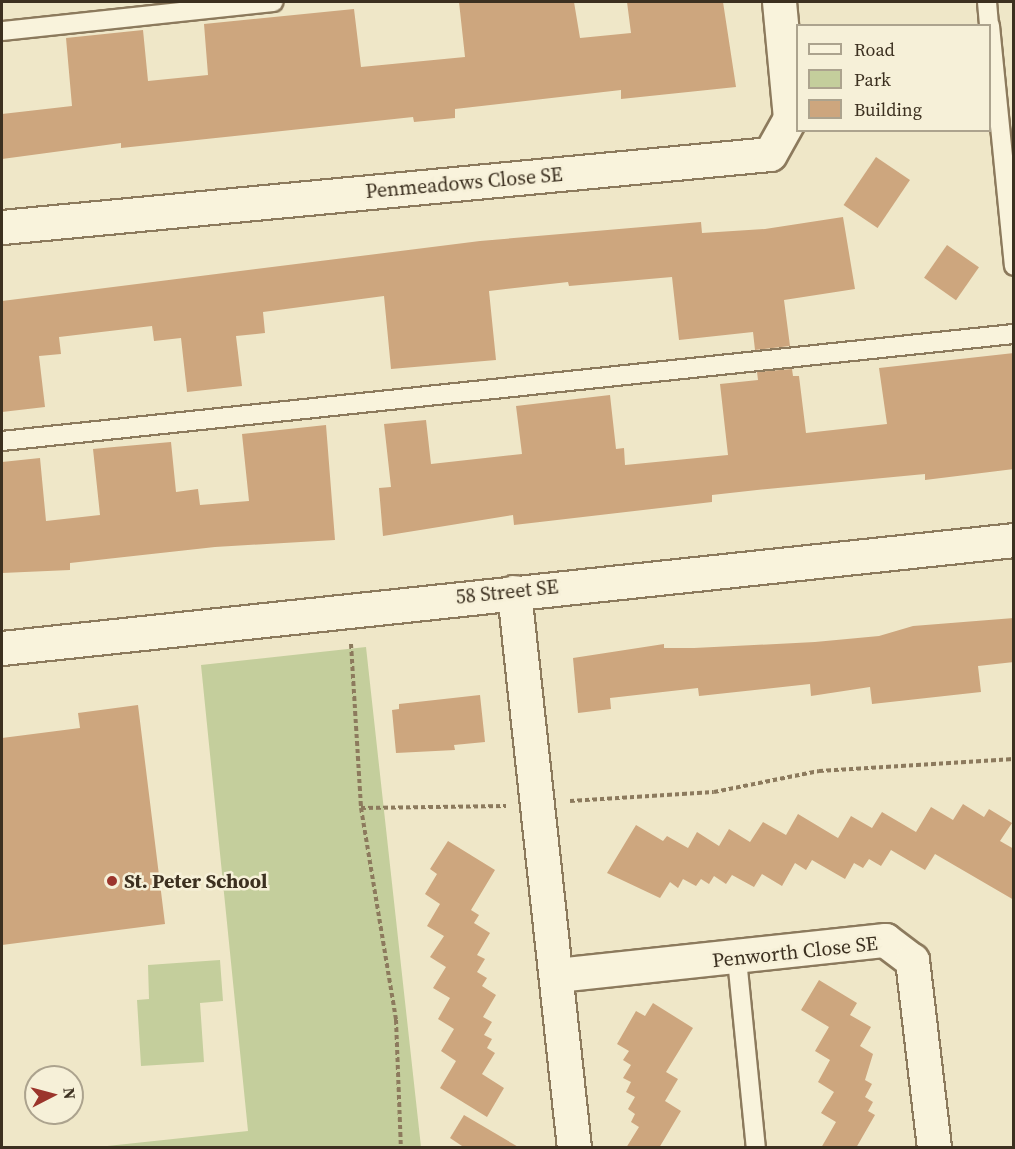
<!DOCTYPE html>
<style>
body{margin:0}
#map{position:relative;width:1015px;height:1149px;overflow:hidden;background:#efe7c8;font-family:"Source Serif 4",serif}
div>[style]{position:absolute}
.green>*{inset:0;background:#c4ce9c}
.building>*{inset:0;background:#cda67e;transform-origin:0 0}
.path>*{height:4px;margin-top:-2px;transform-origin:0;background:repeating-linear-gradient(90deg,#8c7a5d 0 4.5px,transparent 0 7.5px)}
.roads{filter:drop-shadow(2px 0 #8c7a5d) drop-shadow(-2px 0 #8c7a5d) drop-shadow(0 2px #8c7a5d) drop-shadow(0 -2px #8c7a5d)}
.service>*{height:18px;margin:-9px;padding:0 9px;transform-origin:9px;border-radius:9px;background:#f9f3dc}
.minor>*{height:33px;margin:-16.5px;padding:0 16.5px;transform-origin:16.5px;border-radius:16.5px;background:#f9f3dc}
.dots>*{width:16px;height:16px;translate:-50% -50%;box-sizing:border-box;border:3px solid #f6f0d8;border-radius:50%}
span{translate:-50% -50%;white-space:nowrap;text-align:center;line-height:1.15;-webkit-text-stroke:5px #f6f0d8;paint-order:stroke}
.street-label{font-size:20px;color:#3c3020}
.poi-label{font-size:20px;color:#3c3020;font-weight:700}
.left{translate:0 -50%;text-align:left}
.frame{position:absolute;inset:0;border:3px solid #3c3020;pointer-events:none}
.legend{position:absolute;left:796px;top:24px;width:195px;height:108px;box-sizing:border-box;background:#f6f0d8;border:2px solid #aca38e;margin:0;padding:8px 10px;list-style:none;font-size:18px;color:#3c3020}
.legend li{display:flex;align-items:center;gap:12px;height:30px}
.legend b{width:30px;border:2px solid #aca38e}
.north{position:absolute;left:24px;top:1065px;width:60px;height:60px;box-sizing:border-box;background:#f6f0d8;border:2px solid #aca38e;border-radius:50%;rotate:84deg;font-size:16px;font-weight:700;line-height:24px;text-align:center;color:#3c3020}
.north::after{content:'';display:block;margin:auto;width:21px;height:27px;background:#9b352c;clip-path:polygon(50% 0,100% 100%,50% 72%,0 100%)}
</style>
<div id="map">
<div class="green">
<div style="clip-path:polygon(366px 647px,421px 1147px,98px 1147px,248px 1131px,201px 665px)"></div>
<div style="clip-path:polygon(220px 960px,223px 1001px,200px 1003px,204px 1062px,141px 1066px,137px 1000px,149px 999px,148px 965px)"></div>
</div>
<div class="building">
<div style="clip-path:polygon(459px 2px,574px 2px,580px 38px,631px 33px,627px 2px,723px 2px,736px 87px,621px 99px,621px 90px,455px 109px,455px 118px,414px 122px,413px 117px,121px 148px,121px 143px,2px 159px,2px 114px,72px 106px,66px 38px,143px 30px,148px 81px,208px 75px,204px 24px,354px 9px,361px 67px,465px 57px)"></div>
<div style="left:876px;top:157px;width:41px;height:58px;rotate:34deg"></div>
<div style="clip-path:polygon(843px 217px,855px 289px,784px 300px,790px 346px,755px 350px,753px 332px,679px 340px,672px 277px,569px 286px,568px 282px,489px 291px,496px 360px,391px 369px,384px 296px,263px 312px,265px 333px,236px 336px,242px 386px,187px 392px,181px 338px,154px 341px,152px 326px,59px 337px,61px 354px,39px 356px,45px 407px,2px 412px,2px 301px,480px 241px,701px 222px,702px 233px,765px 229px)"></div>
<div style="left:947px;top:245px;width:39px;height:40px;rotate:35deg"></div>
<div style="clip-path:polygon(1014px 353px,1014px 469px,925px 480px,925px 474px,757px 490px,712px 495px,712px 502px,514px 525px,513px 515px,383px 536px,379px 488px,391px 487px,384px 424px,426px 420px,431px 464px,522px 454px,516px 406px,610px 395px,616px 449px,624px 448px,625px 465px,728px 455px,720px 384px,758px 380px,757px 372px,792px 369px,793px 376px,799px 376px,806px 433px,887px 424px,879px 368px)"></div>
<div style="clip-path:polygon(326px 425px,335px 540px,215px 547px,70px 563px,70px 570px,2px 573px,2px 462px,40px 458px,46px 521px,100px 515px,93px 449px,114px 447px,171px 442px,176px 492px,198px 489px,200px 505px,249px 501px,242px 434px)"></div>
<div style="clip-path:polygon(1014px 618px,1014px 662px,978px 666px,981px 692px,872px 704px,870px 687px,811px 696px,810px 684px,699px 696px,698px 688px,610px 698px,611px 709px,578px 713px,573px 658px,664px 644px,664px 648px,694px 648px,815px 642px,879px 636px,913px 626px)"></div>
<div style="clip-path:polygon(480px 695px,485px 742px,454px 745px,455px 750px,396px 753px,392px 710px,399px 709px,399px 704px)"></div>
<div style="clip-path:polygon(138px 705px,165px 924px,2px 945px,2px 738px,80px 728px,78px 713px)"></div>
<div style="clip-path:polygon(963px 804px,984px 817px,989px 809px,1012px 823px,1000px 841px,1014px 849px,1014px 900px,935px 854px,925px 870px,891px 850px,881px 866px,869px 859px,863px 868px,854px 863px,845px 879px,812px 860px,806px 870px,795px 863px,782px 886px,762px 874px,754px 887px,732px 875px,726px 884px,714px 876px,709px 884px,701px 879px,696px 886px,683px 879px,678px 888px,670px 882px,660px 898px,607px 873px,636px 825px,663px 841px,667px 836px,688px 848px,697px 832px,719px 846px,729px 829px,750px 842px,763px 822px,786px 835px,798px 814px,838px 838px,851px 816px,872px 828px,882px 812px,916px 832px,931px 807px,953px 820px)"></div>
<div style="clip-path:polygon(448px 841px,495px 870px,471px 910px,479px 915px,474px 923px,490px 933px,477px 955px,485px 959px,477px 972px,487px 978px,482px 986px,496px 995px,483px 1017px,492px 1022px,484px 1035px,492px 1039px,487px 1048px,495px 1053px,482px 1074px,504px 1088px,487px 1117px,440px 1088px,456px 1061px,441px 1051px,454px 1029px,438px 1019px,450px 998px,433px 988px,446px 967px,430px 957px,444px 936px,427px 926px,440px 904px,425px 894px,437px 874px,430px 869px)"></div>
<div style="clip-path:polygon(819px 980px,857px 1003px,850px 1015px,871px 1027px,860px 1046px,873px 1054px,865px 1080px,872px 1084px,865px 1097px,873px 1102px,868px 1111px,875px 1115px,856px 1148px,821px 1148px,836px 1122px,821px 1113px,834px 1092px,818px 1082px,830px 1060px,815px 1051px,829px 1027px,801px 1010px)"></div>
<div style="clip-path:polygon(653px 1003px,693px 1028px,666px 1072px,678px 1079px,665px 1101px,681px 1111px,659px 1148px,626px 1148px,639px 1127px,631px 1122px,635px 1114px,628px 1109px,635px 1097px,626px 1092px,631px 1082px,623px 1078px,631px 1065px,623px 1060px,629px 1051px,617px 1044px,636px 1011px,645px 1016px)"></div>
<div style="clip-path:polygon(464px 1115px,520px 1148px,465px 1148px,450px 1138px)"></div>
</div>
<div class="path">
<div style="left:351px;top:644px;width:164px;rotate:86.5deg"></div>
<div style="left:361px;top:808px;width:215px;rotate:80.6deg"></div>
<div style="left:396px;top:1020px;width:128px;rotate:87.8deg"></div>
<div style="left:570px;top:801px;width:144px;rotate:-3.6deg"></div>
<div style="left:714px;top:792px;width:107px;rotate:-11.3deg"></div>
<div style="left:819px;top:771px;width:195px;rotate:-3.5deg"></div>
<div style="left:361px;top:808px;width:145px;rotate:-0.8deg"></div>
</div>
<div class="roads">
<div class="service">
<div style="left:987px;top:2px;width:24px;rotate:85deg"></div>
<div style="left:990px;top:26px;width:241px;rotate:84.3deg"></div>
<div style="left:2px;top:31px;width:273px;rotate:-6.1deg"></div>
<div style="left:2px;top:441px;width:1018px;rotate:-6.04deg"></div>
<div style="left:737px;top:959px;width:190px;rotate:84.3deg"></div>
</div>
<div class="minor">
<div style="left:2px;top:227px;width:771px;rotate:-5.43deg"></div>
<div style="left:770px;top:154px;width:41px;rotate:-60.9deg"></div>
<div style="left:790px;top:118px;width:117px;rotate:-95.4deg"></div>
<div style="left:514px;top:592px;width:559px;rotate:83.84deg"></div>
<div style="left:2px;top:648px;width:1018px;rotate:-6.09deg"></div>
<div style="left:557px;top:975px;width:330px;rotate:-6.1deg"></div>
<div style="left:885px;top:940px;width:34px;rotate:37deg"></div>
<div style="left:912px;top:960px;width:189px;rotate:83.3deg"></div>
</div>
</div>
<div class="dots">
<div style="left:112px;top:881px;background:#9b352c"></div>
</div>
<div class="street-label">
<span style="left:464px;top:183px;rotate:-5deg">Penmeadows Close SE</span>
<span style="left:507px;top:592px;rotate:-6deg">58 Street SE</span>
<span style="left:795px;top:952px;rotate:-6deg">Penworth Close SE</span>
</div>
<div class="poi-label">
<span class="left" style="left:124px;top:881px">St. Peter School</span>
</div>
<div class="frame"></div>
<ul class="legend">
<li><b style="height:8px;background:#f9f3dc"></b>Road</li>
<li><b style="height:16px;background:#c4ce9c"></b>Park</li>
<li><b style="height:16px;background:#cda67e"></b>Building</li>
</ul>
<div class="north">N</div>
</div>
